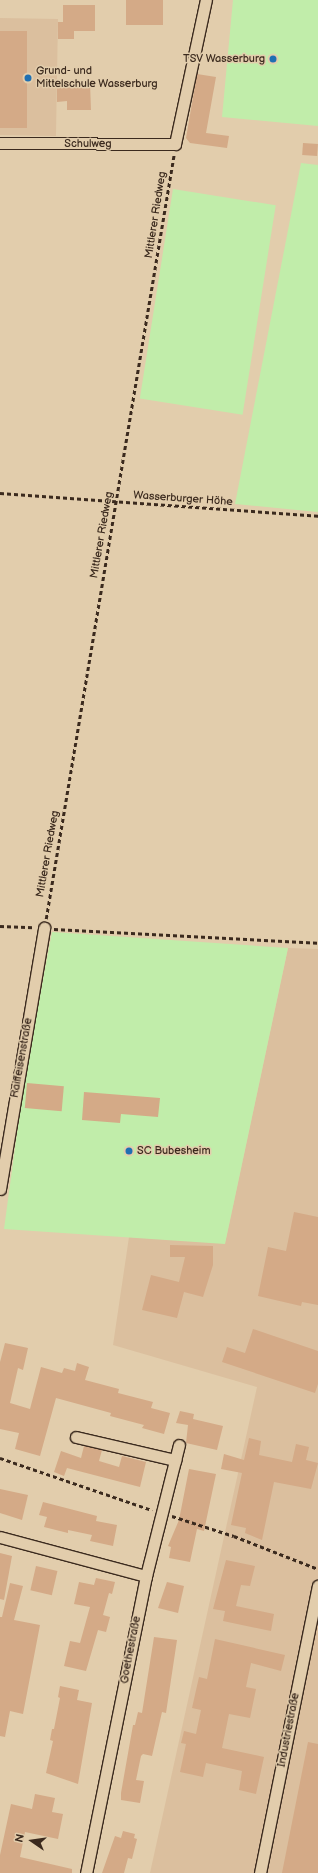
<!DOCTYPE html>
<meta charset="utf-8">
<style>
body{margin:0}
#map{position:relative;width:318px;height:1873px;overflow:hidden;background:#e2cdac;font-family:"Balsamiq Sans",sans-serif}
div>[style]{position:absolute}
.built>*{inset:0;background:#dbbf9e;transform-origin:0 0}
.green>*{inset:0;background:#c1edaa;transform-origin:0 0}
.building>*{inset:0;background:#d4aa87;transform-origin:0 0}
.path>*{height:2.5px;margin-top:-1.25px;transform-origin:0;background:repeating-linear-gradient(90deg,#3b2a1e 0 4px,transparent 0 7px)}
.roads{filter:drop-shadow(1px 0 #3b2a1e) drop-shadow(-1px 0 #3b2a1e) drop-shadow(0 1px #3b2a1e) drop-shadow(0 -1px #3b2a1e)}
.minor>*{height:11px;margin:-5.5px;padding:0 5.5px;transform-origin:5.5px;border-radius:5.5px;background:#e2cdac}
.dots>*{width:11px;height:11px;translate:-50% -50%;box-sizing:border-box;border:2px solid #e2cdac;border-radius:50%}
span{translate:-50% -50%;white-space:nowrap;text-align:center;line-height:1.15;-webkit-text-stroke:3px #e2cdac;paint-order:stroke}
.poi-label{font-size:11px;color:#3b2a1e}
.right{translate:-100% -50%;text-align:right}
.left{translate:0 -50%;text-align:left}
.street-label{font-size:11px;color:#3b2a1e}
.north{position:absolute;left:12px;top:1821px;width:40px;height:40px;-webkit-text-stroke:3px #e2cdac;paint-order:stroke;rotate:283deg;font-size:11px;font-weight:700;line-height:16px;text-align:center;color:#3b2a1e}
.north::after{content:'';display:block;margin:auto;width:14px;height:18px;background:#3b2a1e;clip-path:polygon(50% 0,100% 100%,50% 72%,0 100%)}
</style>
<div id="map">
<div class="built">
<div style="left:58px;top:19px;width:117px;height:58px;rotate:91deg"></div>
<div style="clip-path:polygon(288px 948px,318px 949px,318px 1873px,150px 1873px,257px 1387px,113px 1345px,129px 1237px,225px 1243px)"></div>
</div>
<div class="green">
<div style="clip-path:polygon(233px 0,318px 0,318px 126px,222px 117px)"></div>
<div style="clip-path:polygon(301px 163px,318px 165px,318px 512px,235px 504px)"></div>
<div style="left:173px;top:189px;width:104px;height:212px;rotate:9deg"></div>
<div style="clip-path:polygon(52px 932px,288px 948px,225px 1244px,4px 1229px,25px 1074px)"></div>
</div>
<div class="building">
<div style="left:126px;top:0;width:37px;height:25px"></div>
<div style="clip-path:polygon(63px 5px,95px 5px,95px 31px,74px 31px,74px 39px,58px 39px,58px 22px,63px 22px)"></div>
<div style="left:0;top:31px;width:27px;height:97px"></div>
<div style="clip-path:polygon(197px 74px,216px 77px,206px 133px,229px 136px,227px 148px,190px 143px,186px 138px)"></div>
<div style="clip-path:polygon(90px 83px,91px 110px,67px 110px,67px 101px,57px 102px,57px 84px)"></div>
<div style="left:303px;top:143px;width:15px;height:12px;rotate:4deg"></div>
<div style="left:27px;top:1083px;width:37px;height:25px;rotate:5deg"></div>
<div style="clip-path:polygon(84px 1092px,160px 1098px,158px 1117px,121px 1114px,120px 1123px,82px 1120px)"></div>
<div style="clip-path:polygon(294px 1212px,318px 1217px,318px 1305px,302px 1302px,301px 1306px,258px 1296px,268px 1247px,286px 1251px)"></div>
<div style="clip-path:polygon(170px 1245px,213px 1246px,213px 1265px,203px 1297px,184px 1292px,177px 1318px,142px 1310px,151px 1275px,179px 1282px,185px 1257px,170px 1257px)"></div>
<div style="clip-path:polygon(253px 1329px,318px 1351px,318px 1384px,315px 1393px,222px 1362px,227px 1347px,245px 1353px)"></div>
<div style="clip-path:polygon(5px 1343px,28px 1348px,23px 1370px,18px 1368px,10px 1403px,30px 1409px,41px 1367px,62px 1373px,64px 1368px,75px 1371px,77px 1363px,89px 1367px,85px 1380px,119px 1389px,118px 1393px,153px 1402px,151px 1408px,170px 1413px,164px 1434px,142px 1428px,144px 1425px,110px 1416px,111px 1413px,56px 1398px,40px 1456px,15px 1449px,19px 1433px,0 1429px,0 1362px)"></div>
<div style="clip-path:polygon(180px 1411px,194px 1414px,193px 1419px,223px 1426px,217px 1450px,186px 1443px,188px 1425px,176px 1423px)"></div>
<div style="clip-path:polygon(249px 1438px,261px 1441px,259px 1455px,292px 1462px,296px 1444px,309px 1447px,306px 1460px,318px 1463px,311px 1489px,274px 1482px,262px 1540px,245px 1533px,246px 1528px,231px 1525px,242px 1473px,221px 1469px,224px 1454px,244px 1460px)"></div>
<div style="clip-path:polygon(84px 1446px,102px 1450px,99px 1461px,119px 1467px,122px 1456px,146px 1462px,140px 1487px,67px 1468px,64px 1476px,54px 1472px,61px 1451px,81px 1458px)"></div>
<div style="clip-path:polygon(189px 1469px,216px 1474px,204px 1531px,197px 1529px,190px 1562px,169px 1558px,171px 1547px,168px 1546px,179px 1520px)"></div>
<div style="clip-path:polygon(0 1489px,28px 1495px,22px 1520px,0 1513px)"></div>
<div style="clip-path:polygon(43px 1502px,97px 1516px,96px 1521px,117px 1525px,113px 1546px,90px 1541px,92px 1535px,68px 1530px,68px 1533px,44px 1527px,47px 1517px,39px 1515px)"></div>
<div style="clip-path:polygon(0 1553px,12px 1556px,4px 1600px,0 1599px)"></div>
<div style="clip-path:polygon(226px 1560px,255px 1566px,250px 1586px,241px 1585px,236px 1606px,274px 1614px,271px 1631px,223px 1621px,225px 1611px,213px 1609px)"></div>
<div style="left:36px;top:1566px;width:22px;height:25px;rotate:13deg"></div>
<div style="clip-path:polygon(96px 1578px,115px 1582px,112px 1594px,109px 1593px,103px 1615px,110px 1617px,106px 1632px,98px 1630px,86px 1671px,64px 1666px,70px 1641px,80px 1643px,90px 1607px,74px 1604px,79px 1582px,94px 1585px)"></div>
<div style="clip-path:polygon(167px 1582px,184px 1586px,178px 1613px,158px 1608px)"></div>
<div style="clip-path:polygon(10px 1583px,23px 1586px,14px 1620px,40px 1625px,23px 1714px,10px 1711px,5px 1737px,0 1736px,0 1617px,2px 1617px)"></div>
<div style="clip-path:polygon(154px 1637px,177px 1640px,166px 1713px,162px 1712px,152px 1756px,143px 1754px,141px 1756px,136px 1780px,144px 1781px,140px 1803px,121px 1800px,121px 1793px,133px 1725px,135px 1725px,138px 1712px,142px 1713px)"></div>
<div style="clip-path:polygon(215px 1639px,285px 1655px,281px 1671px,251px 1663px,246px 1687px,256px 1689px,250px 1718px,229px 1714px,222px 1748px,264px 1757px,256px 1794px,239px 1790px,242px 1771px,206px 1763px,203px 1777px,180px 1772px,186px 1744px,181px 1743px,184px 1731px,196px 1734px,201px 1710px,192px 1708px,199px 1677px,207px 1679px)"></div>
<div style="clip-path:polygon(60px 1686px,79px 1690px,77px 1700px,92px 1703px,78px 1784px,46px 1773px,53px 1741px,50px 1740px,52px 1729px,54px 1729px,60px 1698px,58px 1697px)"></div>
<div style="clip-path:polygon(308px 1742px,318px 1744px,318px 1873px,282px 1873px)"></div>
<div style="clip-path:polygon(35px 1794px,55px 1798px,52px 1812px,63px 1814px,58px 1839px,25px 1832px,20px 1857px,72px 1869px,72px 1873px,0 1873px,0 1855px,11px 1804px,32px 1809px)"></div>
<div style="clip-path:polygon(123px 1831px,135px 1834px,134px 1838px,137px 1839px,132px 1859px,128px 1858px,124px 1873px,102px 1873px,115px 1836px,121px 1838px)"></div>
</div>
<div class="path">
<div style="left:0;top:493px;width:319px;rotate:4.1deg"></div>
<div style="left:46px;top:919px;width:776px;rotate:-80.5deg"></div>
<div style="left:0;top:926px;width:33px;rotate:2deg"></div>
<div style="left:54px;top:929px;width:264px;rotate:3deg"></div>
<div style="left:0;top:1458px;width:161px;rotate:18.9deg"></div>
<div style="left:172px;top:1516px;width:65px;rotate:17.9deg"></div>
<div style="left:234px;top:1536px;width:90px;rotate:21.4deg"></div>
</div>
<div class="roads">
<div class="minor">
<div style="left:0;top:143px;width:175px;rotate:0.3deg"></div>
<div style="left:175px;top:144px;width:147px;rotate:-77.9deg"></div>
<div style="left:0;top:1189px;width:265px;rotate:-80.4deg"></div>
<div style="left:76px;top:1437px;width:102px;rotate:13.1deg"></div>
<div style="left:0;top:1537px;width:151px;rotate:15deg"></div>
<div style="left:146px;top:1576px;width:303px;rotate:101.4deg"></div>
<div style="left:146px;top:1576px;width:135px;rotate:-75.9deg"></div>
<div style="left:260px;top:1873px;width:293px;rotate:-78.6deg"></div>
</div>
</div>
<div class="dots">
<div style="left:273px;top:59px;background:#1f6fb2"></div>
<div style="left:28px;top:78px;background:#1f6fb2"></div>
<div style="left:129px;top:1151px;background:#1f6fb2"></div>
</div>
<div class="poi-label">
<span class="right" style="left:265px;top:59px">TSV Wasserburg</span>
<span class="left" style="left:36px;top:78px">Grund- und<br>Mittelschule Wasserburg</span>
<span class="left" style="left:137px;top:1151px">SC Bubesheim</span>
</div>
<div class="street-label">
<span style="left:88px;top:144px">Schulweg</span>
<span style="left:156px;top:215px;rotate:-81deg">Mittlerer Riedweg</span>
<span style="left:183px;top:499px;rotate:4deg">Wasserburger Höhe</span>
<span style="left:102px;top:535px;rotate:-80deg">Mittlerer Riedweg</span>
<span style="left:48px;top:854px;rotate:-80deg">Mittlerer Riedweg</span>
<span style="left:22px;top:1058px;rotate:-80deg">Raiffeisenstraße</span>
<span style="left:131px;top:1650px;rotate:-79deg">Goethestraße</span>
<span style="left:289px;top:1730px;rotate:-79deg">Industriestraße</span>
</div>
<div class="north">N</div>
</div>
